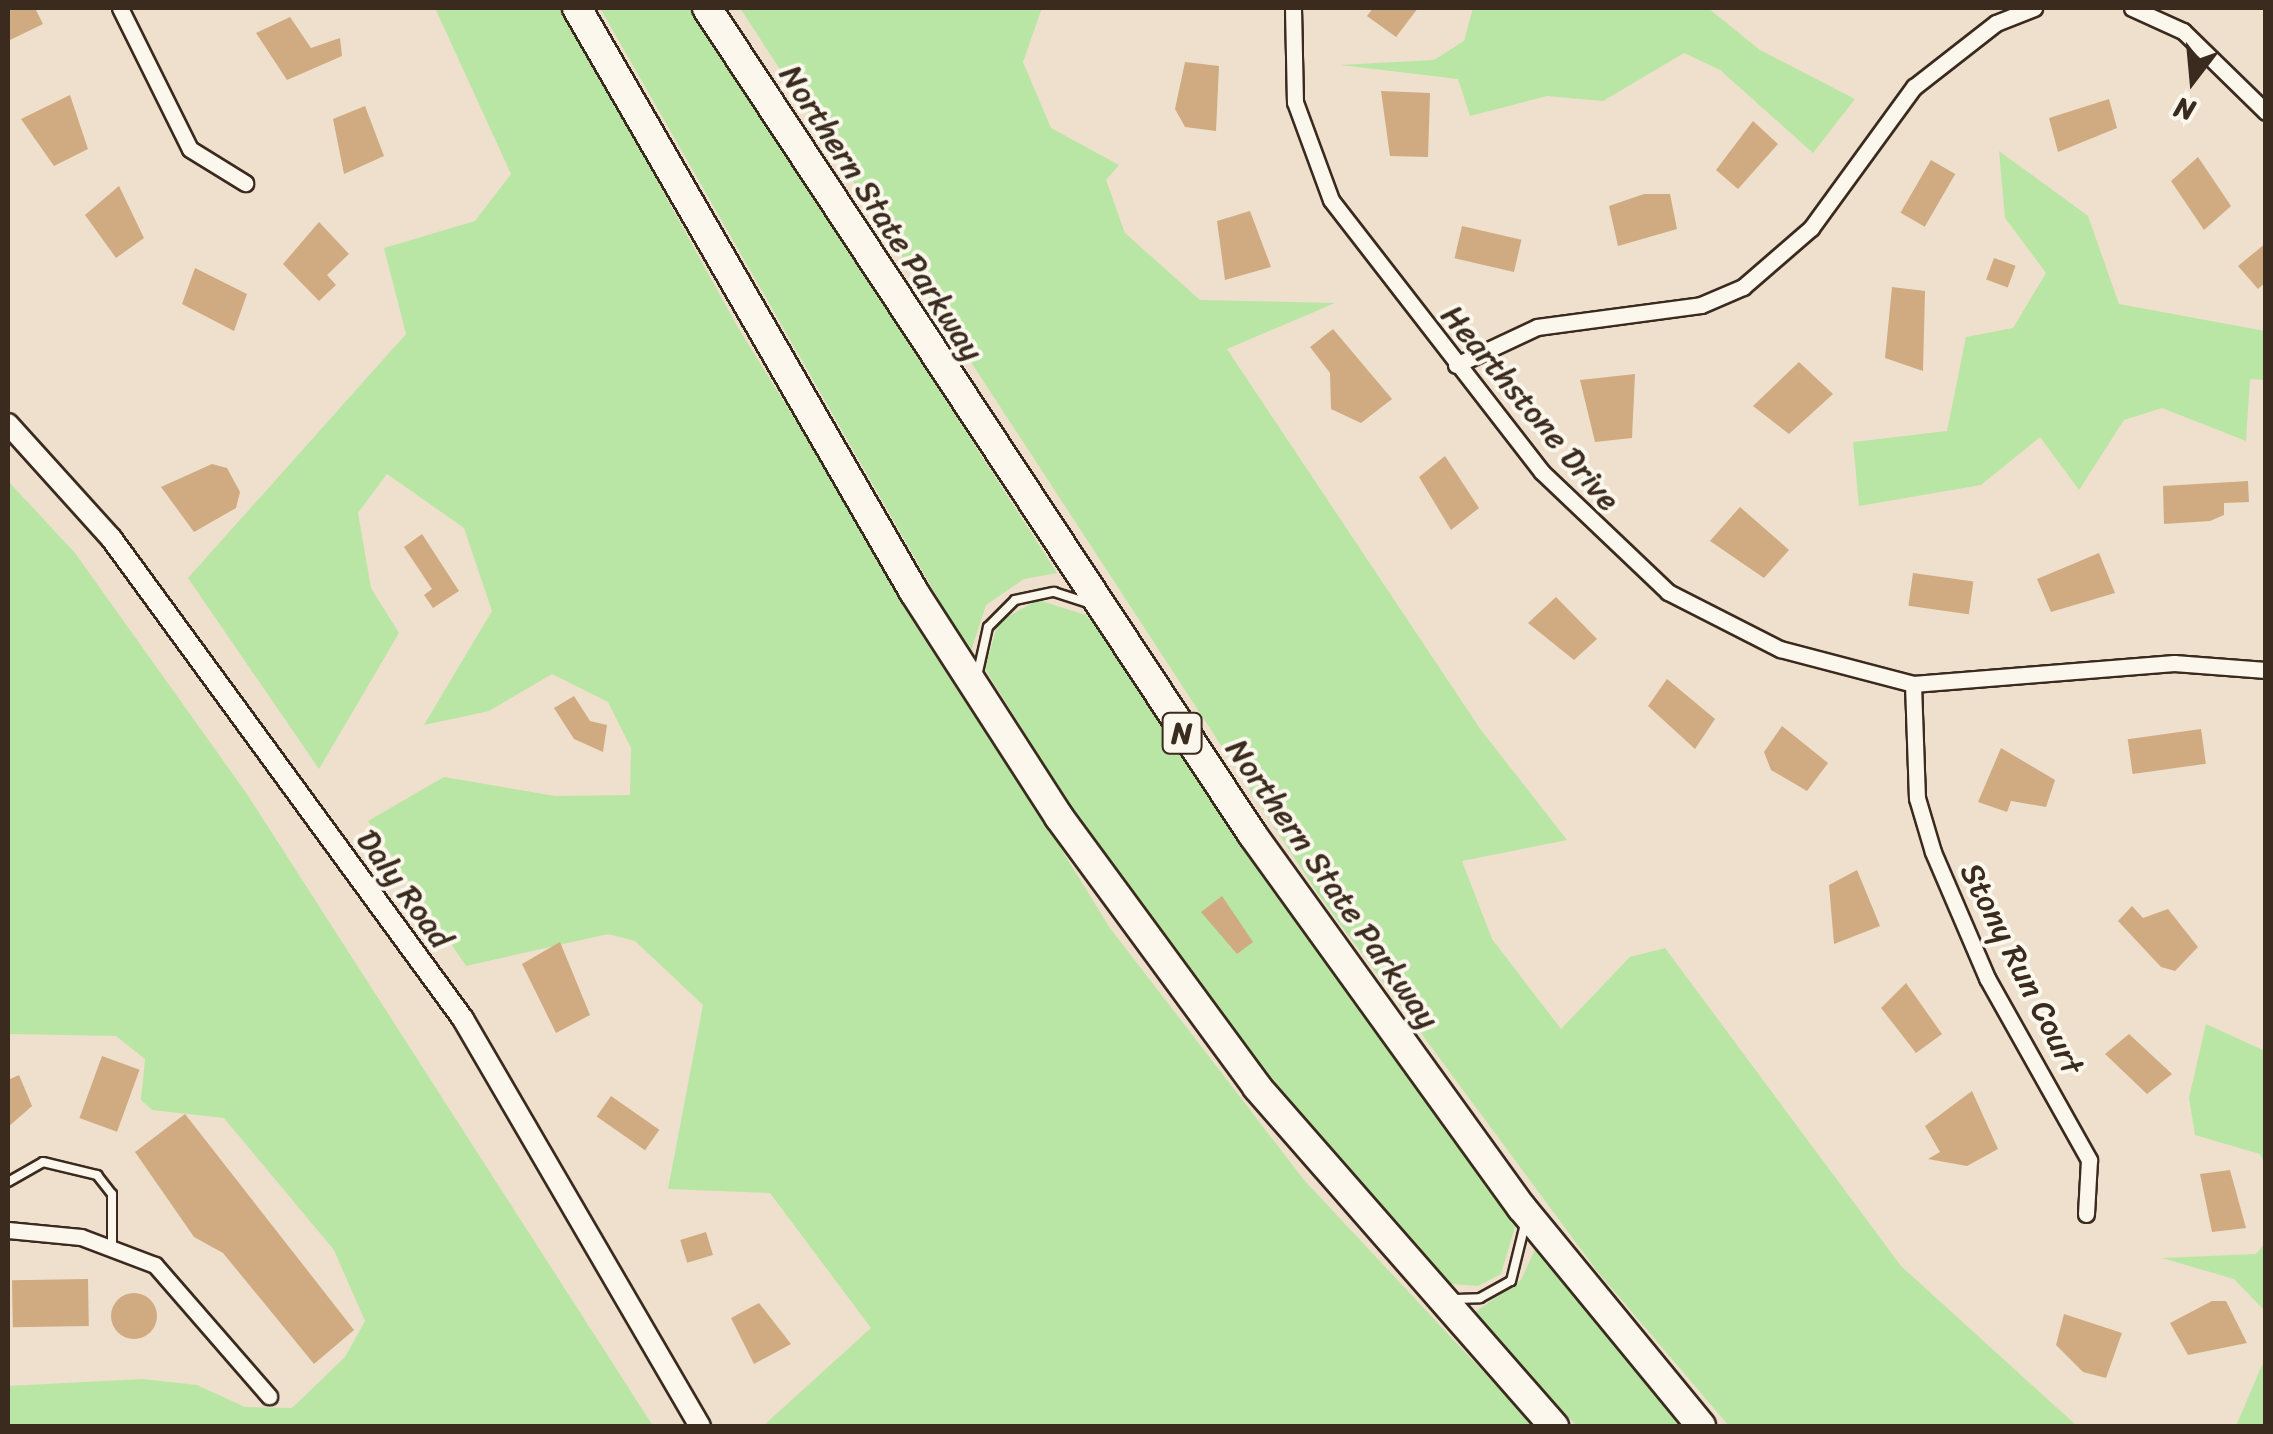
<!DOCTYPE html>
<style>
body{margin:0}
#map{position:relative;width:2273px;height:1434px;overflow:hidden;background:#eee0cc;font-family:Sriracha,sans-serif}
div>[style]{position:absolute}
.green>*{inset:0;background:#b9e6a4}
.building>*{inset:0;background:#d0ab82;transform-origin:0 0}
.round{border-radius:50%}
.roads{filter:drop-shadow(2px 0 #3b2a1e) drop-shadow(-2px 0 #3b2a1e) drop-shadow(0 2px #3b2a1e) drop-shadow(0 -2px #3b2a1e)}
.lane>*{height:8px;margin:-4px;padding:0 4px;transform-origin:4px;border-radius:4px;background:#fbf7ec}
.street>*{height:15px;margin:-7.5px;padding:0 7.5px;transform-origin:7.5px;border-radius:7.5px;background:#fbf7ec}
.secondary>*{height:20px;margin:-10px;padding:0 10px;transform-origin:10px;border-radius:10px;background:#fbf7ec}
.highway>*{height:28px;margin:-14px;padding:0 14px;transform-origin:14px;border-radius:14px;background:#fbf7ec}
span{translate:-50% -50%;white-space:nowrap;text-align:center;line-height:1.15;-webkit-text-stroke:8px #fbf7ec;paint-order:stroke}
.shield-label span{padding:2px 8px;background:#fbf7ec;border:2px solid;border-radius:8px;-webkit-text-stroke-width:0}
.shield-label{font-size:30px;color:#3b2a1e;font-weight:700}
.street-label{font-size:32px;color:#3b2a1e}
.frame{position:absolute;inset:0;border:10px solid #3b2a1e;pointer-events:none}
.north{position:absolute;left:2143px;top:30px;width:100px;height:100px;-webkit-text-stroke:8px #fbf7ec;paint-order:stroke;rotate:196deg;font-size:28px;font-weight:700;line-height:40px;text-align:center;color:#3b2a1e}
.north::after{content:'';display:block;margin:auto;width:35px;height:45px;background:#3b2a1e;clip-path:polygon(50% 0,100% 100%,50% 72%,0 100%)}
</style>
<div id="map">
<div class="green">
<div style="clip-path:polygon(435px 8px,562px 8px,737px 326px,1110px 928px,1304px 1180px,1534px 1426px,763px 1426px,871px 1328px,770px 1193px,668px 1189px,703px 1005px,635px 941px,608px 934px,466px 966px,368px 821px,444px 777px,555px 796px,630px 795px,631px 748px,608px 702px,552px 674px,489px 711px,424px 725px,492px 611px,464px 528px,387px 474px,358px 513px,371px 588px,399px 633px,319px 769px,188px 578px,406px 334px,384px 248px,475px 221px,511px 174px)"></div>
<div style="clip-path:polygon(600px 8px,693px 8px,1057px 573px,1024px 579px,986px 605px,970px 654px)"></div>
<div style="clip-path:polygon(740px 8px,1042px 8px,1023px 62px,1051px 128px,1119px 165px,1106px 180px,1125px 233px,1200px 300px,1335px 303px,1227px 349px,1481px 730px,1567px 840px,1462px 861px,1492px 939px,1561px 1029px,1630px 957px,1665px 948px,1901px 1266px,2077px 1426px,1729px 1426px,1597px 1271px,1318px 894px)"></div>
<div style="clip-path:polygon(1473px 8px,1708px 8px,1760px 50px,1855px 99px,1813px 153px,1720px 70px,1684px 53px,1603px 101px,1547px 96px,1470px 116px,1458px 79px,1340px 65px,1434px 60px,1464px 41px)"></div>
<div style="clip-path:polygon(1999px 151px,2088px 216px,2119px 304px,2265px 331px,2265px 380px,2250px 379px,2246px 441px,2162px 408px,2124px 420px,2079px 490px,2040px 437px,1981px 485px,1859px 506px,1853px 442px,1947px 431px,1966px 337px,2013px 328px,2046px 273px,2005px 218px)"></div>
<div style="clip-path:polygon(8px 481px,75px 553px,247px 794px,653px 1426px,8px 1426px,8px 1386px,143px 1379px,197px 1385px,245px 1407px,292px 1408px,345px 1357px,365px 1321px,334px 1250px,224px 1118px,152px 1110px,141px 1100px,145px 1059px,116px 1036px,8px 1034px)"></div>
<div style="clip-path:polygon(1038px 600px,1086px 615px,1104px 636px,1517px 1220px,1501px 1274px,1478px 1286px,1452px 1284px,1418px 1258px,1178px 963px,1087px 833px,985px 669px,998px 622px)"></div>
<div style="clip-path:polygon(2206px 1024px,2265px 1051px,2265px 1165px,2260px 1154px,2195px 1135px,2189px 1098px)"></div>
<div style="clip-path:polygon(2265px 1243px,2265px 1311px,2234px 1279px,2162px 1258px,2256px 1254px)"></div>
<div style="clip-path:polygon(1537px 1245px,1697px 1426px,1577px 1426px,1528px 1377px,1475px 1312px,1521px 1280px)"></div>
<div style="clip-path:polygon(2265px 1358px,2265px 1426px,2236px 1426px)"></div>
</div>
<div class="building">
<div style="clip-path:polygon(8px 8px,35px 8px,43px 24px,8px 41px)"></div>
<div style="clip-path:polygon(1373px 8px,1418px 8px,1396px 37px,1367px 16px)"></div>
<div style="clip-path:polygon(290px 17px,311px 48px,340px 38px,342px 56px,287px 80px,256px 33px)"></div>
<div style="clip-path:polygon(1185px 62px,1219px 66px,1216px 131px,1185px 127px,1175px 109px)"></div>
<div style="clip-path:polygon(1381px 91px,1430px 93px,1428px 157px,1390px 156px)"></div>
<div style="clip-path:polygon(70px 95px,88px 149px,54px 166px,21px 119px)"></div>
<div style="clip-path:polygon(2109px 99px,2117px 128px,2058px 152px,2049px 118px)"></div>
<div style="clip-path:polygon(365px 106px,384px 156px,344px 174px,333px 119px)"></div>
<div style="clip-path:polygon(1753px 121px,1778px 144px,1738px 189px,1716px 170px)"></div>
<div style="clip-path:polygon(2198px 157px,2231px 206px,2204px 230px,2171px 181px)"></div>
<div style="left:1931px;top:160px;width:28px;height:61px;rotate:30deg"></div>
<div style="clip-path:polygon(119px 186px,144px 238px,116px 258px,85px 215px)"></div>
<div style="clip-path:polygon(1644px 194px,1670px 194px,1677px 229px,1618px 246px,1609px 206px)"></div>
<div style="clip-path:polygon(1250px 211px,1271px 267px,1225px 280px,1217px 221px)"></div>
<div style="clip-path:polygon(319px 222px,349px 254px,327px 275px,336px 285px,319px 301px,283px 264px)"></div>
<div style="left:1462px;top:226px;width:61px;height:33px;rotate:13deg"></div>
<div style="clip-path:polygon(2266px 243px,2266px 282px,2258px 289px,2238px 266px)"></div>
<div style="left:1994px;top:258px;width:23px;height:23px;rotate:20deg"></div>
<div style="clip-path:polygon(195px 268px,247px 294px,234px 331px,182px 304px)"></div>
<div style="clip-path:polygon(1892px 287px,1925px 291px,1923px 371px,1885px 358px)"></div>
<div style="clip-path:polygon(1333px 329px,1392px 399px,1361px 423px,1331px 409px,1330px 373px,1310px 347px)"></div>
<div style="clip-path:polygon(1799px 362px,1833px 394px,1789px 434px,1753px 406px)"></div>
<div style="clip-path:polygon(1635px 374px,1632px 438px,1595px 442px,1580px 380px)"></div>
<div style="clip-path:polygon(1445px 456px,1479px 508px,1451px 530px,1419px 477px)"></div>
<div style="clip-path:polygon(212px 464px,227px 468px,240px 492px,236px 508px,194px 532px,161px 487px)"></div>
<div style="clip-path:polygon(2248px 481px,2249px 502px,2224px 503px,2224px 515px,2210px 521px,2164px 524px,2163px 486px)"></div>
<div style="clip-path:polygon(1740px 507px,1789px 550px,1764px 578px,1710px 541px)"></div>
<div style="clip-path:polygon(422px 534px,459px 591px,433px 608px,424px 595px,432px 589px,404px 547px)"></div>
<div style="clip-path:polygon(2099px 553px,2115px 593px,2051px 612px,2037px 579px)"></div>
<div style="left:1913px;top:573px;width:61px;height:33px;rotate:8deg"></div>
<div style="clip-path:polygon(1556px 597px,1597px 639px,1574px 660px,1528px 623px)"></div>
<div style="clip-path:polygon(1667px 679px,1715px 719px,1695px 749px,1648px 706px)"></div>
<div style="clip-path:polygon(574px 696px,590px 721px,607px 725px,603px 752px,574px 739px,554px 708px)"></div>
<div style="clip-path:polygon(1782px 726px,1828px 763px,1807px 791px,1771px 770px,1764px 752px)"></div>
<div style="left:2201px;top:729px;width:35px;height:74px;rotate:82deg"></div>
<div style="clip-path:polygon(2001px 748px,2055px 780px,2046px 807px,2011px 801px,2007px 812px,1978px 802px)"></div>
<div style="clip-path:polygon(1857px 870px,1880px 926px,1834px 944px,1829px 885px)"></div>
<div style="clip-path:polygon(1222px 896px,1253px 942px,1237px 954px,1201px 912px)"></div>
<div style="clip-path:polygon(2132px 906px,2143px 918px,2168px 909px,2198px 947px,2175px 971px,2161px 967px,2118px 921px)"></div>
<div style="clip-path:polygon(560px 942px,590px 1015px,556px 1033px,522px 964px)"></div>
<div style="clip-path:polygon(1906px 983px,1942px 1034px,1916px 1053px,1881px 1008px)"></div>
<div style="clip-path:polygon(2129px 1034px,2172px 1074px,2147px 1094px,2105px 1054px)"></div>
<div style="left:102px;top:1056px;width:40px;height:66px;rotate:20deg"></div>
<div style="clip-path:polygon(19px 1075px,32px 1106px,8px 1127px,8px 1080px)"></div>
<div style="clip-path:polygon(1972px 1091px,1998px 1149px,1967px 1166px,1928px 1159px,1940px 1152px,1925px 1126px)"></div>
<div style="left:611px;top:1096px;width:59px;height:25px;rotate:35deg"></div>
<div style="clip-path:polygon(185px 1114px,354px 1330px,314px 1364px,223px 1253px,194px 1237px,135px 1152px)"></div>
<div style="clip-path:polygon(2230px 1170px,2246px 1228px,2212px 1232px,2200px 1174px)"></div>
<div style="left:706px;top:1232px;width:24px;height:27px;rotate:73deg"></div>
<div style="left:88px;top:1279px;width:47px;height:76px;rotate:89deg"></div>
<div class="round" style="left:111px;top:1293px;width:46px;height:46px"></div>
<div style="clip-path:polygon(2212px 1301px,2226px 1301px,2247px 1343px,2188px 1355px,2170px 1323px)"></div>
<div style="clip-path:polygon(759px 1303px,791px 1344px,754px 1364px,731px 1318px)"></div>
<div style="clip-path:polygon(2064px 1314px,2122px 1333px,2106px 1378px,2083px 1372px,2056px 1345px)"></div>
</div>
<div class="roads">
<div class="lane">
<div style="left:978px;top:672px;width:46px;rotate:-77.5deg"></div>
<div style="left:988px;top:627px;width:38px;rotate:-45deg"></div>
<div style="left:1015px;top:600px;width:40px;rotate:-12deg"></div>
<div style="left:1054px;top:592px;width:35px;rotate:18deg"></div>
<div style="left:8px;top:1182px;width:40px;rotate:-29.7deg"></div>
<div style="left:43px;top:1162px;width:56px;rotate:13.5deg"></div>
<div style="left:97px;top:1175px;width:24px;rotate:52deg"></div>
<div style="left:112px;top:1194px;width:52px;rotate:90deg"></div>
<div style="left:1455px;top:1299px;width:25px;rotate:-2deg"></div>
<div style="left:1480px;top:1298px;width:35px;rotate:-29deg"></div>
<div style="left:1511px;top:1281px;width:59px;rotate:-76.2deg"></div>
</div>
<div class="street">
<div style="left:120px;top:8px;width:157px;rotate:63.6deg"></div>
<div style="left:190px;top:149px;width:65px;rotate:31.7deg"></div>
<div style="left:1293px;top:8px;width:94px;rotate:88.8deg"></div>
<div style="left:1295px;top:102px;width:104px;rotate:69.8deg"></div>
<div style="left:1331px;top:200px;width:344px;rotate:52.2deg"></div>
<div style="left:1542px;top:472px;width:174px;rotate:43.6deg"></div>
<div style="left:1668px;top:592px;width:126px;rotate:27deg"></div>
<div style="left:1780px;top:649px;width:138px;rotate:14.7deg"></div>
<div style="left:1913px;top:684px;width:262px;rotate:-4.6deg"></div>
<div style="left:2174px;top:663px;width:92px;rotate:4.4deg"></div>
<div style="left:2132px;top:8px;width:56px;rotate:24.3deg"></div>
<div style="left:2183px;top:31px;width:116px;rotate:44.3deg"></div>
<div style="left:1456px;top:365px;width:89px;rotate:-25.1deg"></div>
<div style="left:1537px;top:327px;width:165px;rotate:-7.6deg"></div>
<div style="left:1701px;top:305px;width:46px;rotate:-23.2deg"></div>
<div style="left:1743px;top:287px;width:90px;rotate:-40.9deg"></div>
<div style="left:1811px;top:228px;width:175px;rotate:-53.9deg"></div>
<div style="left:1914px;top:87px;width:104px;rotate:-38deg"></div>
<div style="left:1996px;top:23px;width:41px;rotate:-21.5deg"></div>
<div style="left:1913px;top:684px;width:114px;rotate:88deg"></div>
<div style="left:1917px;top:798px;width:56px;rotate:73.5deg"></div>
<div style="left:1933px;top:852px;width:137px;rotate:66.8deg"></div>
<div style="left:1987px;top:978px;width:209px;rotate:60.7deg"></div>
<div style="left:2089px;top:1160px;width:54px;rotate:93.2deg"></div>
<div style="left:8px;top:1230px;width:73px;rotate:5.5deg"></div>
<div style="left:81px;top:1237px;width:79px;rotate:20.7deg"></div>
<div style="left:155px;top:1265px;width:174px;rotate:49deg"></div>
</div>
<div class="secondary">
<div style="left:8px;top:424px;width:154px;rotate:47.9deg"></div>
<div style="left:111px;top:538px;width:596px;rotate:53.8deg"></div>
<div style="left:463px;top:1019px;width:471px;rotate:59.8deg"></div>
</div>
<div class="highway">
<div style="left:577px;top:8px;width:674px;rotate:60.01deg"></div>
<div style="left:914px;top:592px;width:268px;rotate:57.2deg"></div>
<div style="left:1059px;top:817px;width:335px;rotate:53.7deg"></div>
<div style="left:1257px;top:1087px;width:451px;rotate:48.8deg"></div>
<div style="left:707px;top:8px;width:990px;rotate:56.58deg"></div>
<div style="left:1252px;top:834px;width:461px;rotate:54.2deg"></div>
<div style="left:1522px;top:1208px;width:282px;rotate:50.6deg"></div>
</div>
</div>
<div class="shield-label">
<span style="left:1182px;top:733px">N</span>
</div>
<div class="street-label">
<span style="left:881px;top:213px;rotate:57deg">Northern State Parkway</span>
<span style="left:1530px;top:408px;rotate:50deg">Hearthstone Drive</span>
<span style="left:1332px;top:884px;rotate:55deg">Northern State Parkway</span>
<span style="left:404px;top:889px;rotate:54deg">Daly Road</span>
<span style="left:2021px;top:969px;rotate:63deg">Stony Run Court</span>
</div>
<div class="frame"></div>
<div class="north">N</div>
</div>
